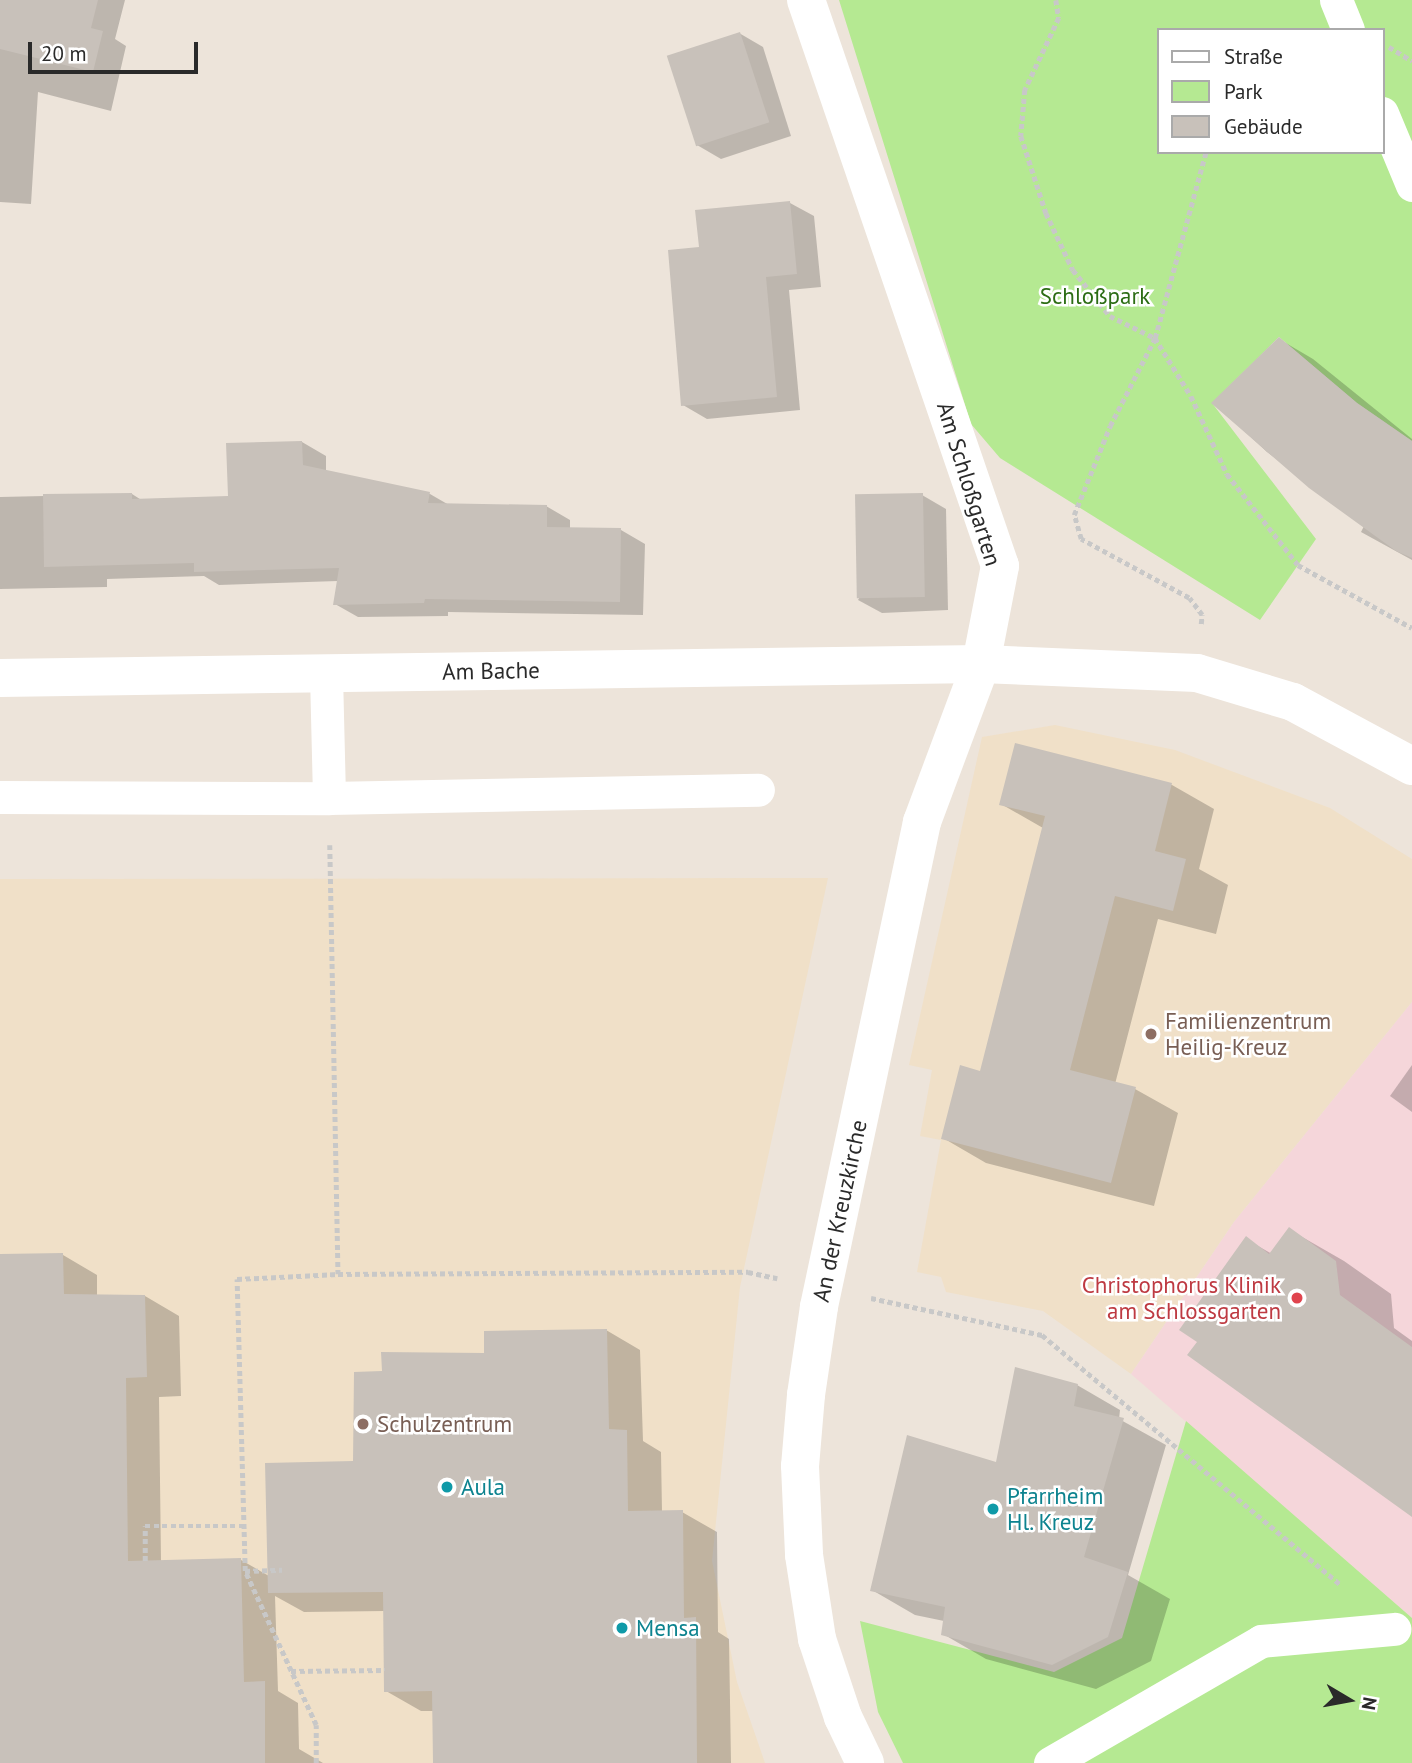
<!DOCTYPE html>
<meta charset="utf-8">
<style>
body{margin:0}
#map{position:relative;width:1412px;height:1763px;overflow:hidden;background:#ede4da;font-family:"PT Sans",sans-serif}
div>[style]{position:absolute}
.education>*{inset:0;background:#f0e0c8}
.medical>*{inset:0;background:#f5d6da}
.green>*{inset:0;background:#b5e992}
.shadow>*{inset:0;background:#0003}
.building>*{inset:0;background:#c8c1ba;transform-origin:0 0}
.path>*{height:4.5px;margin-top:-2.25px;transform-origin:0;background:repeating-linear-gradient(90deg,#c8c8c8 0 5px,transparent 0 8.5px)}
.lane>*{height:33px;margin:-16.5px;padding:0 16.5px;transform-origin:16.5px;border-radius:16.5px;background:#fff}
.street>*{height:38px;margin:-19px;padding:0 19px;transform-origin:19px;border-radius:19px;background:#fff}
.dots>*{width:19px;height:19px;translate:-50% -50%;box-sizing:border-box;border:4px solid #fff;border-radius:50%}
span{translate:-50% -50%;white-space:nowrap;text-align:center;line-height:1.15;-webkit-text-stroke:5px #fff;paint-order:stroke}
.park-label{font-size:23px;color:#2c6d14}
.street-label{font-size:23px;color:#2a2a2a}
.education-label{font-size:23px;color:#785e54}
.left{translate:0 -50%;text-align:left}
.health-label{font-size:23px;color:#be3a42}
.right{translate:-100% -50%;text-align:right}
.culture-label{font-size:23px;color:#0d838f}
.legend{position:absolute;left:1157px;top:28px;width:228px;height:126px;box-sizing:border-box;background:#fff;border:2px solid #aaa;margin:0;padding:9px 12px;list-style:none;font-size:21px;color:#2a2a2a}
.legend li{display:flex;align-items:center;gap:14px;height:35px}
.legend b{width:35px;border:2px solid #aaa}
.north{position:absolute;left:1314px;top:1665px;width:70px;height:70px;-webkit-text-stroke:5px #fff;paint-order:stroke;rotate:100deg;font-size:19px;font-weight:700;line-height:28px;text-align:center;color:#2a2a2a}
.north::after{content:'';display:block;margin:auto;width:24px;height:32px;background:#2a2a2a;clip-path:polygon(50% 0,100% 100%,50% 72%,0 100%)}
.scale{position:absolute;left:28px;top:42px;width:170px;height:32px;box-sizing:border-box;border:4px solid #2a2a2a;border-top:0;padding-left:9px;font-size:21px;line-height:24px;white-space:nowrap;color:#2a2a2a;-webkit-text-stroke:5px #fff;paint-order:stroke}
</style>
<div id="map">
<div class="education">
<div style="clip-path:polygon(1055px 725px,1175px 750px,1330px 808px,1412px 859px,1412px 1002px,1234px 1222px,1131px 1374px,1043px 1311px,946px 1292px,941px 1277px,917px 1272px,941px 1140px,920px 1136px,932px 1070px,909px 1065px,982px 737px)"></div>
<div style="clip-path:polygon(828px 878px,740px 1287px,712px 1561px,737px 1682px,765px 1763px,0 1763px,0 879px)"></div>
</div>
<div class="medical">
<div style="clip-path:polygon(1412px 1002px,1412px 1618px,1131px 1374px,1234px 1222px)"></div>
</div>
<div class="green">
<div style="clip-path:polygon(evenodd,839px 0,1412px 0,1412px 441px,1357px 403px,1279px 337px,1212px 403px,1316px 539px,1260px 620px,1000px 458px,971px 424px,839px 0,1158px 30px,1382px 30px,1382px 152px,1158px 152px,1158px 30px)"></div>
<div style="clip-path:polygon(1186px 1421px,1412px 1618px,1412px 1763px,903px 1763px,878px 1712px,860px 1621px,1054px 1672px,1122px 1638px)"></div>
</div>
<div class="shadow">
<div style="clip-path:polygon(0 0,125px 0,115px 39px,126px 46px,111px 111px,38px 92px,31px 204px,0 202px)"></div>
<div style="clip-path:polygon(739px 33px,763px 47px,791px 136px,721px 159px,697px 145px)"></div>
<div style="clip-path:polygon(790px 203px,814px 216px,821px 287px,789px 290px,800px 410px,707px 419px,683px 405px,701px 249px)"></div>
<div style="clip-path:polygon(1279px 339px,1313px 359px,1412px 439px,1412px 560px,1361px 532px,1364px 526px,1267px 452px,1214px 403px)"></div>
<div style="clip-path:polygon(302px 442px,326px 456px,326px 472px,430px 494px,449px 505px,546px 506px,570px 520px,570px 529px,621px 530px,645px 544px,643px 615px,448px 612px,448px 616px,358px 617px,335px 604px,338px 581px,219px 585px,204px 576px,107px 579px,107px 587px,0 589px,0 497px,132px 494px,143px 501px,230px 498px)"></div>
<div style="clip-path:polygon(922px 495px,946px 509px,948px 610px,882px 613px,858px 600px)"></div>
<div style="clip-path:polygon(1016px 745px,1172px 785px,1214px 809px,1199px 869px,1228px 885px,1216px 934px,1158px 919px,1115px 1084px,1135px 1089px,1178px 1113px,1154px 1206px,986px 1163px,943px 1138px,981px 1073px,1043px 828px,1001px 804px)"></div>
<div style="clip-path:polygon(1412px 1065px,1412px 1112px,1390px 1096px)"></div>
<div style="clip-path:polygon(1290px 1230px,1344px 1261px,1391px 1294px,1394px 1328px,1412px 1341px,1412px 1514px,1200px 1342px,1246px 1239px,1272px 1254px)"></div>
<div style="clip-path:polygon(63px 1255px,97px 1275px,97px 1296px,145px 1296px,179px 1316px,181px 1396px,159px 1397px,161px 1562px,241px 1560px,269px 1576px,355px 1462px,383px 1373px,606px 1330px,640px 1350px,643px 1441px,661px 1452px,662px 1512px,682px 1512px,717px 1532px,718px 1632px,729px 1639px,731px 1763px,435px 1763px,434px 1711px,421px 1711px,386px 1691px,385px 1611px,304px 1612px,275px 1596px,278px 1691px,298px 1703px,299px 1749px,323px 1763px,0 1763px,0 1256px)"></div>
<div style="clip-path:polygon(1077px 1385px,1120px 1410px,1119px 1419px,1166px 1445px,1128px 1575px,1170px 1599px,1151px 1661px,1096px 1689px,986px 1659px,943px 1634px,944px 1621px,915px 1615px,872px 1590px)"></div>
</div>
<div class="building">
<div style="clip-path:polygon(0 0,98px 0,91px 28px,103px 31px,93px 72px,0 49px)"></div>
<div style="left:740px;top:32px;width:95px;height:77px;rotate:72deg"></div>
<div style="clip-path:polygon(790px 201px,797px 274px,766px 277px,777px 397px,681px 406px,668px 250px,699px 247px,695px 210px)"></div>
<div style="clip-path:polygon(1279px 337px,1357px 403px,1412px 441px,1412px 558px,1396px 551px,1309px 488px,1211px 403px)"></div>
<div style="clip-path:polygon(302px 441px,303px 465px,430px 492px,428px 503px,547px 505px,547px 527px,621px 528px,620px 602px,425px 599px,424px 603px,333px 605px,339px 568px,194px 572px,194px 563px,44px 567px,43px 494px,132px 493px,132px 499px,228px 496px,226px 443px)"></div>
<div style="left:923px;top:493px;width:104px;height:68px;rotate:89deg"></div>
<div style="clip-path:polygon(1015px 743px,1172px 783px,1155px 851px,1186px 859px,1173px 911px,1115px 896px,1070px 1070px,1136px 1087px,1111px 1183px,941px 1139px,960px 1065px,980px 1071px,1045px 816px,999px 805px)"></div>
<div style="clip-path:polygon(1289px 1227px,1336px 1261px,1340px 1295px,1412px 1347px,1412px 1517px,1187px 1355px,1197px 1342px,1179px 1330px,1246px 1236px,1269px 1254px)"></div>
<div style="clip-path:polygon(63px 1253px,64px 1294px,145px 1295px,147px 1377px,126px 1378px,128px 1561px,241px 1558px,244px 1682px,265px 1681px,265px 1763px,0 1763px,0 1254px)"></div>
<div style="clip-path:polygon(607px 1329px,609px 1429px,627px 1430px,628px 1511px,683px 1510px,684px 1618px,696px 1617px,697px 1763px,433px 1763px,432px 1691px,384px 1692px,383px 1592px,268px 1593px,265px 1463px,353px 1461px,354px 1372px,382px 1371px,381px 1352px,484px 1353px,484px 1331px)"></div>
<div style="clip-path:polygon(1015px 1367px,1078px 1384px,1074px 1406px,1124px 1418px,1084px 1557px,1128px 1572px,1108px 1637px,1052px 1665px,941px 1635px,945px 1607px,870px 1591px,907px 1435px,996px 1462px)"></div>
</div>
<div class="path">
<div style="left:1056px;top:0;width:18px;rotate:81deg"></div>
<div style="left:1059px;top:18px;width:80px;rotate:115.3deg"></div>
<div style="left:1025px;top:90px;width:46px;rotate:95deg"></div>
<div style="left:1021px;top:136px;width:81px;rotate:72deg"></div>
<div style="left:1046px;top:213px;width:63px;rotate:64.7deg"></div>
<div style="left:1073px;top:270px;width:59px;rotate:51.2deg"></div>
<div style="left:1110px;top:316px;width:50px;rotate:26.1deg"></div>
<div style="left:1155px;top:338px;width:68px;rotate:58.2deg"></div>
<div style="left:1191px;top:396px;width:86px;rotate:65.2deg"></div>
<div style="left:1227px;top:474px;width:115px;rotate:52deg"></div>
<div style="left:1298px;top:565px;width:130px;rotate:28.9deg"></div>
<div style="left:1389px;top:47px;width:27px;rotate:31deg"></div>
<div style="left:1201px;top:624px;width:9px;rotate:-84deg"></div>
<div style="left:1202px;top:615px;width:21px;rotate:-127deg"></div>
<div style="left:1189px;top:598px;width:123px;rotate:-151.4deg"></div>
<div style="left:1081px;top:539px;width:25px;rotate:-106deg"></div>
<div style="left:1074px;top:515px;width:96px;rotate:-68deg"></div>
<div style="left:1110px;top:426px;width:99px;rotate:-62.9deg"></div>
<div style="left:1155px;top:338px;width:193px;rotate:-74.7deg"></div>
<div style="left:330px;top:845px;width:429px;rotate:88.9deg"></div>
<div style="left:871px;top:1298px;width:175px;rotate:12.2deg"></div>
<div style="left:1042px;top:1335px;width:390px;rotate:39.9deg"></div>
<div style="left:145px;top:1561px;width:35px;rotate:-90deg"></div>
<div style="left:145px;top:1526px;width:98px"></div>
<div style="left:245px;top:1571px;width:37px;rotate:-2deg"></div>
<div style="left:291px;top:1671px;width:94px;rotate:-0.6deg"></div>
<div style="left:316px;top:1763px;width:38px;rotate:-90deg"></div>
<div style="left:316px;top:1725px;width:170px;rotate:-114.8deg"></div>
<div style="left:245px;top:1571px;width:292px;rotate:-91.6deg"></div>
<div style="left:237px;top:1279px;width:101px;rotate:-2.8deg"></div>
<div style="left:338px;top:1274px;width:410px;rotate:-0.3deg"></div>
<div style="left:748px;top:1272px;width:30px;rotate:12deg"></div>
</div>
<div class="lane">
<div style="left:1336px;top:0;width:32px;rotate:68deg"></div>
<div style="left:1382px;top:113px;width:78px;rotate:67.4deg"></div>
<div style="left:326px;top:674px;width:124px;rotate:88.6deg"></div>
<div style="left:329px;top:798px;width:429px;rotate:-1.1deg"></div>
<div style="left:0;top:797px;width:329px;rotate:0.2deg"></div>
<div style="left:1050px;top:1763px;width:244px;rotate:-30deg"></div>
<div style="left:1261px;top:1641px;width:134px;rotate:-5.2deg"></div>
</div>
<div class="street">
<div style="left:806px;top:0;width:598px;rotate:71.08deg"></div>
<div style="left:1000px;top:566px;width:100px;rotate:101deg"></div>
<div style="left:981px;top:664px;width:169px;rotate:110.5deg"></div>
<div style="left:922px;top:822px;width:496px;rotate:102deg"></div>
<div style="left:819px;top:1307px;width:89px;rotate:98.4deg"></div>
<div style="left:806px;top:1395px;width:71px;rotate:94.8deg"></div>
<div style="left:800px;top:1466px;width:89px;rotate:87.4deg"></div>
<div style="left:804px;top:1555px;width:85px;rotate:81.2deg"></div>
<div style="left:817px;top:1639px;width:82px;rotate:71.6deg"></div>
<div style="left:843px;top:1717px;width:51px;rotate:64.4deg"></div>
<div style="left:0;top:678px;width:981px;rotate:-0.82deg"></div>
<div style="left:981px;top:664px;width:216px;rotate:2.4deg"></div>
<div style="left:1197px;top:673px;width:100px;rotate:16.8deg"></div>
<div style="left:1293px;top:702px;width:135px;rotate:28.3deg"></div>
</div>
<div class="dots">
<div style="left:1151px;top:1034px;background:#8d6e63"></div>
<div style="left:1297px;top:1298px;background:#e0444e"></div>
<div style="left:363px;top:1424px;background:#8d6e63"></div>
<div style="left:447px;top:1487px;background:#0f9aa8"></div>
<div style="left:993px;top:1509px;background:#0f9aa8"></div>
<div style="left:622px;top:1628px;background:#0f9aa8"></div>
</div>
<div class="park-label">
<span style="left:1095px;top:296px">Schloßpark</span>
</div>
<div class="street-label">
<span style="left:969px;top:484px;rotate:73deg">Am Schloßgarten</span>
<span style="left:491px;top:671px;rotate:-1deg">Am Bache</span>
<span style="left:840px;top:1211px;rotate:-78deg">An der Kreuzkirche</span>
</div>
<div class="education-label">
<span class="left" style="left:1165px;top:1034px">Familienzentrum<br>Heilig-Kreuz</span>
<span class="left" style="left:377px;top:1424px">Schulzentrum</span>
</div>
<div class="health-label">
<span class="right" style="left:1281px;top:1298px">Christophorus Klinik<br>am Schlossgarten</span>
</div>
<div class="culture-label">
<span class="left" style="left:461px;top:1487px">Aula</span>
<span class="left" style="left:1007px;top:1509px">Pfarrheim<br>Hl. Kreuz</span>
<span class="left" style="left:636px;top:1628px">Mensa</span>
</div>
<ul class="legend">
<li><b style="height:9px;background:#fff"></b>Straße</li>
<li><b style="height:19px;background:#b5e992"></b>Park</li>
<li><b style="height:19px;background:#c8c1ba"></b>Gebäude</li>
</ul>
<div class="north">N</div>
<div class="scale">20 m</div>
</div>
